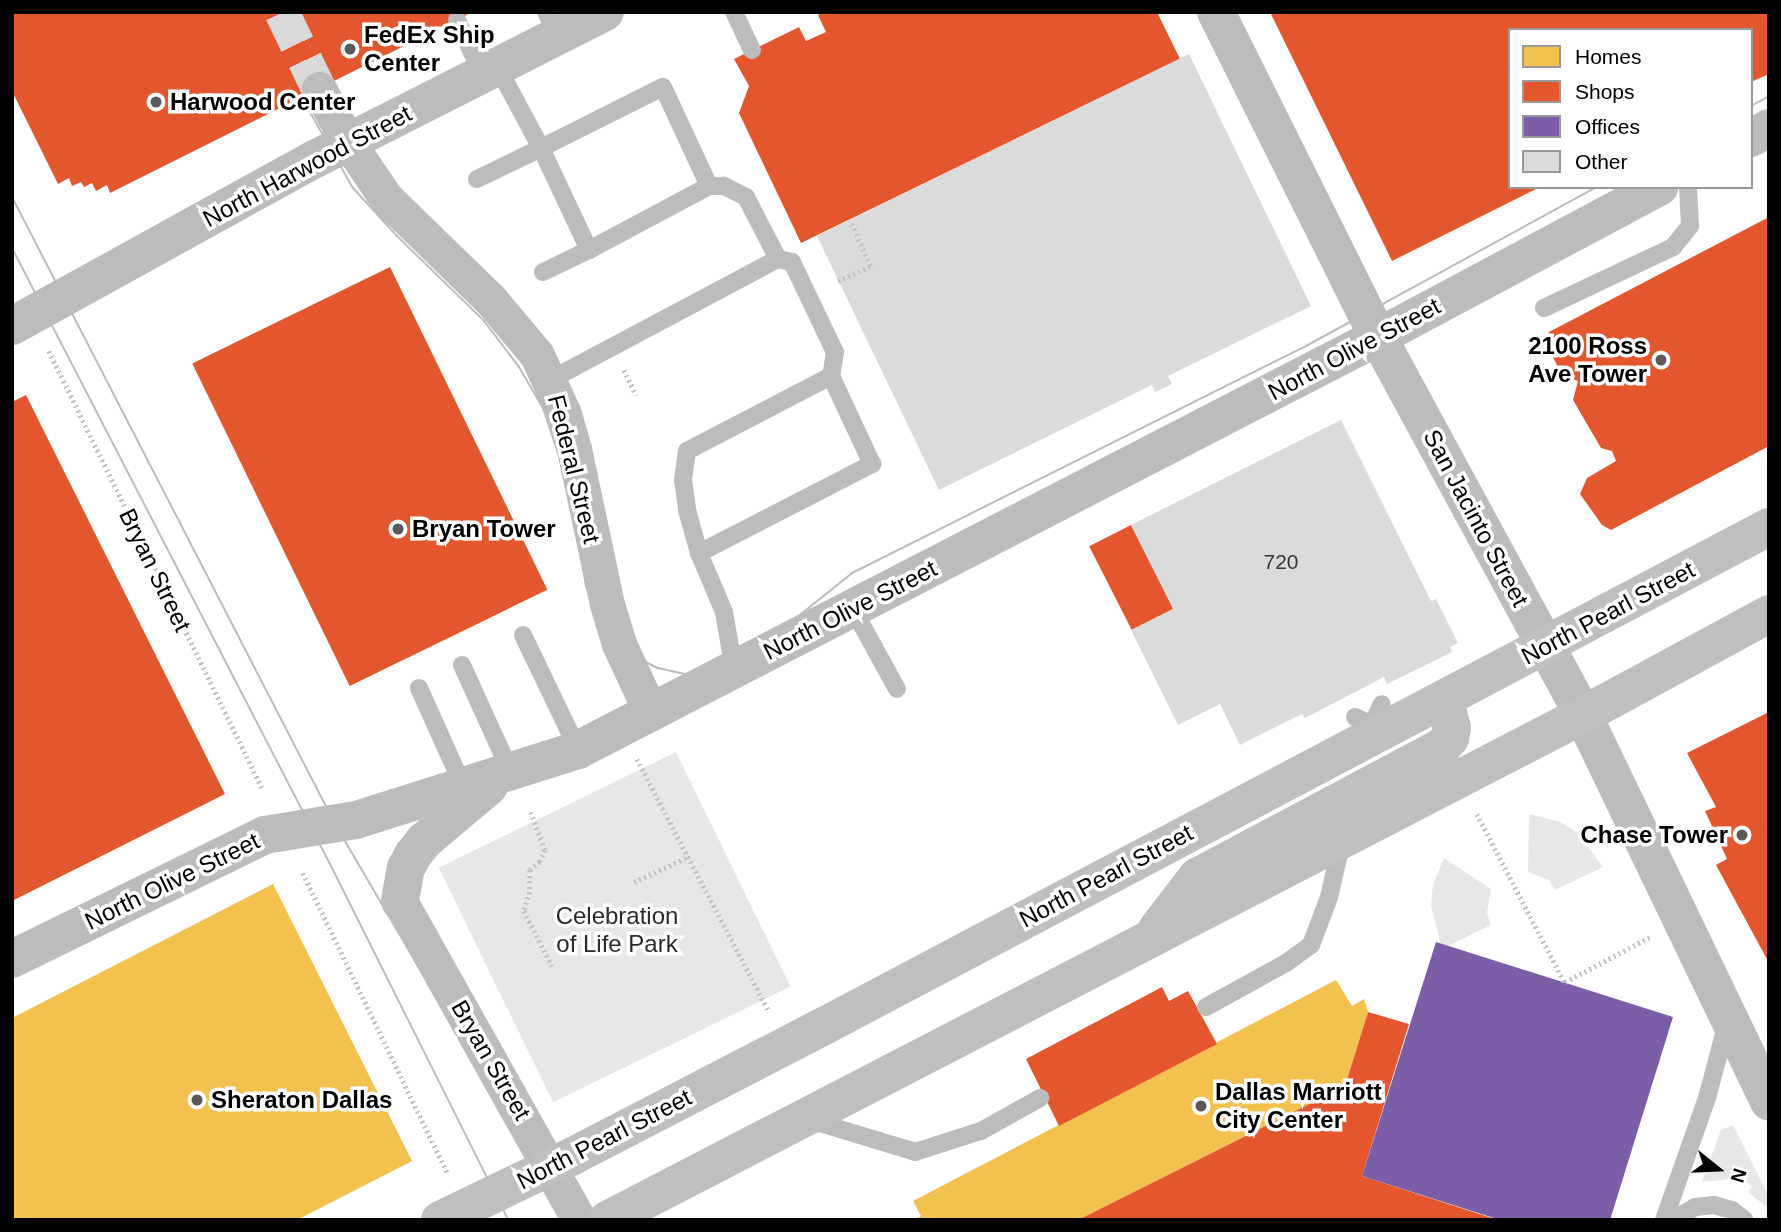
<!DOCTYPE html>
<style>
body{margin:0}
#map{position:relative;width:1781px;height:1232px;overflow:hidden;background:#fff;font-family:Arial,sans-serif}
div>[style]{position:absolute}
.green>*{inset:0;background:#e7e7e7;transform-origin:0 0}
.homes>*{inset:0;background:#f2c14e}
.shops>*{inset:0;background:#e4572e;transform-origin:0 0}
.offices>*{inset:0;background:#7b5ea7}
.building>*{inset:0;background:#dbdbdb}
.minor-tunnel>*{height:35px;margin-top:-17.5px;transform-origin:0;background:repeating-linear-gradient(90deg,#d9d9d9 0 35px,transparent 0 53px)}
.path>*{height:4.5px;margin-top:-2.25px;transform-origin:0;background:repeating-linear-gradient(90deg,#c2c2c2 0 2px,transparent 0 5.5px)}
.service>*{height:18px;margin:-9px;padding:0 9px;transform-origin:9px;border-radius:9px;background:#bcbcbc}
.minor>*{height:35px;margin:-17.5px;padding:0 17.5px;transform-origin:17.5px;border-radius:17.5px;background:#bcbcbc}
.tertiary>*{height:38px;margin:-19px;padding:0 19px;transform-origin:19px;border-radius:19px;background:#bcbcbc}
.secondary>*{height:38px;margin:-19px;padding:0 19px;transform-origin:19px;border-radius:19px;background:#bfbfbf}
.tram>*{height:2px;margin:-1px;padding:0 1px;transform-origin:1px;border-radius:1px;background:#bcbcbc}
.dots>*{width:19px;height:19px;translate:-50% -50%;box-sizing:border-box;border:4px solid #fff;border-radius:50%}
span{translate:-50% -50%;white-space:nowrap;text-align:center;line-height:1.15;-webkit-text-stroke:7px #fff;paint-order:stroke}
.number-label{font-size:21px;color:#373737}
.number-label span{-webkit-text-stroke-width:0}
.poi-label{font-size:24px;color:#000;font-weight:700}
.left{translate:0 -50%;text-align:left}
.right{translate:-100% -50%;text-align:right}
.street-label{font-size:24px;color:#000}
.park-label{font-size:24px;color:#2b2b2b}
.frame{position:absolute;inset:0;border:14px solid #000;pointer-events:none}
.legend{position:absolute;left:1508px;top:28px;width:245px;height:161px;box-sizing:border-box;background:#fff;border:2px solid #999;margin:0;padding:9px 12px;list-style:none;font-size:21px;color:#000}
.legend li{display:flex;align-items:center;gap:14px;height:35px}
.legend b{width:35px;border:2px solid #999}
.north{position:absolute;left:1683px;top:1134px;width:70px;height:70px;-webkit-text-stroke:5px #fff;paint-order:stroke;rotate:108deg;font-size:19px;font-weight:700;line-height:28px;text-align:center;color:#000}
.north::after{content:'';display:block;margin:auto;width:24px;height:32px;background:#000;clip-path:polygon(50% 0,100% 100%,50% 72%,0 100%)}
</style>
<div id="map">
<div class="green">
<div style="left:676px;top:752px;width:261px;height:264px;rotate:64deg"></div>
<div style="clip-path:polygon(1529px 814px,1560px 822px,1578px 833px,1603px 867px,1555px 890px,1549px 880px,1528px 872px)"></div>
<div style="clip-path:polygon(1444px 858px,1491px 889px,1487px 913px,1491px 925px,1442px 949px,1431px 905px,1433px 885px)"></div>
<div style="clip-path:polygon(1733px 1125px,1769px 1197px,1769px 1209px,1748px 1192px,1752px 1186px,1740px 1178px,1702px 1182px,1721px 1130px)"></div>
</div>
<div class="homes">
<div style="clip-path:polygon(273px 884px,412px 1161px,297px 1220px,12px 1220px,12px 1018px)"></div>
<div style="clip-path:polygon(1336px 980px,1352px 1006px,1364px 999px,1368px 1012px,1345px 1086px,1078px 1220px,914px 1220px,921px 1216px,913px 1201px)"></div>
</div>
<div class="shops">
<div style="clip-path:polygon(12px 12px,472px 12px,110px 193px,107px 185px,96px 191px,92px 183px,84px 187px,81px 182px,72px 186px,69px 178px,58px 184px,12px 91px)"></div>
<div style="clip-path:polygon(824px 12px,1157px 12px,1180px 59px,801px 243px,739px 113px,749px 86px,734px 59px,799px 27px,806px 41px,826px 32px,818px 15px)"></div>
<div style="clip-path:polygon(1270px 12px,1769px 12px,1769px 74px,1751px 82px,1751px 30px,1510px 30px,1510px 187px,1540px 187px,1392px 261px)"></div>
<div style="clip-path:polygon(1769px 217px,1769px 446px,1611px 530px,1602px 525px,1580px 494px,1587px 478px,1616px 461px,1612px 451px,1601px 448px,1573px 400px,1578px 381px,1563px 376px,1545px 343px,1549px 332px)"></div>
<div style="left:390px;top:267px;width:359px;height:220px;rotate:64deg"></div>
<div style="clip-path:polygon(26px 395px,225px 794px,12px 901px,12px 402px)"></div>
<div style="left:1131px;top:525px;width:94px;height:47px;rotate:63deg"></div>
<div style="clip-path:polygon(1769px 712px,1769px 963px,1716px 865px,1727px 859px,1705px 811px,1716px 807px,1687px 753px)"></div>
<div style="clip-path:polygon(1162px 987px,1169px 1001px,1188px 991px,1217px 1044px,1059px 1126px,1026px 1059px)"></div>
<div style="clip-path:polygon(1368px 1012px,1409px 1024px,1362px 1176px,1498px 1220px,1078px 1220px,1345px 1086px)"></div>
</div>
<div class="offices">
<div style="clip-path:polygon(1436px 942px,1673px 1017px,1610px 1220px,1500px 1220px,1362px 1176px)"></div>
</div>
<div class="building">
<div style="clip-path:polygon(1189px 54px,1311px 306px,1168px 376px,1172px 384px,1155px 392px,1152px 385px,939px 490px,817px 236px)"></div>
<div style="clip-path:polygon(1341px 420px,1431px 601px,1436px 599px,1458px 643px,1450px 647px,1452px 652px,1387px 684px,1384px 677px,1305px 718px,1302px 714px,1240px 745px,1220px 704px,1178px 725px,1131px 630px,1173px 609px,1131px 525px)"></div>
</div>
<div class="minor-tunnel">
<div style="left:282px;top:12px;width:85px;rotate:64.3deg"></div>
</div>
<div class="path">
<div style="left:838px;top:281px;width:35px;rotate:-25deg"></div>
<div style="left:870px;top:266px;width:50px;rotate:-113.5deg"></div>
<div style="left:49px;top:351px;width:486px;rotate:64deg"></div>
<div style="left:624px;top:370px;width:28px;rotate:64deg"></div>
<div style="left:637px;top:759px;width:284px;rotate:62.4deg"></div>
<div style="left:531px;top:812px;width:40px;rotate:69.8deg"></div>
<div style="left:545px;top:850px;width:13px;rotate:113deg"></div>
<div style="left:540px;top:862px;width:13px;rotate:141deg"></div>
<div style="left:530px;top:870px;width:22px;rotate:90deg"></div>
<div style="left:530px;top:892px;width:20px;rotate:108deg"></div>
<div style="left:524px;top:911px;width:62px;rotate:63deg"></div>
<div style="left:1477px;top:814px;width:191px;rotate:62.5deg"></div>
<div style="left:303px;top:873px;width:332px;rotate:64.3deg"></div>
<div style="left:634px;top:882px;width:60px;rotate:-24.8deg"></div>
<div style="left:1565px;top:982px;width:96px;rotate:-27.9deg"></div>
</div>
<div class="service">
<div style="left:546px;top:12px;width:26px;rotate:65deg"></div>
<div style="left:734px;top:12px;width:42px;rotate:64.7deg"></div>
<div style="left:457px;top:20px;width:60px;rotate:65.2deg"></div>
<div style="left:477px;top:179px;width:71px;rotate:-25.8deg"></div>
<div style="left:541px;top:148px;width:136px;rotate:-26.6deg"></div>
<div style="left:663px;top:87px;width:109px;rotate:65.1deg"></div>
<div style="left:709px;top:186px;width:136px;rotate:151.9deg"></div>
<div style="left:589px;top:250px;width:113px;rotate:-115.2deg"></div>
<div style="left:541px;top:148px;width:93px;rotate:-118.2deg"></div>
<div style="left:778px;top:259px;width:14px;rotate:12deg"></div>
<div style="left:792px;top:262px;width:100px;rotate:64.5deg"></div>
<div style="left:835px;top:352px;width:24px;rotate:99deg"></div>
<div style="left:543px;top:272px;width:51px;rotate:-25.6deg"></div>
<div style="left:1544px;top:308px;width:143px;rotate:-25.3deg"></div>
<div style="left:1673px;top:247px;width:27px;rotate:-51deg"></div>
<div style="left:1690px;top:226px;width:39px;rotate:-93deg"></div>
<div style="left:550px;top:380px;width:258px;rotate:-28deg"></div>
<div style="left:778px;top:259px;width:70px;rotate:-117.3deg"></div>
<div style="left:746px;top:197px;width:25px;rotate:-153deg"></div>
<div style="left:724px;top:186px;width:15px;rotate:180deg"></div>
<div style="left:699px;top:553px;width:195px;rotate:-27.2deg"></div>
<div style="left:872px;top:464px;width:97px;rotate:-115deg"></div>
<div style="left:831px;top:376px;width:162px;rotate:152.5deg"></div>
<div style="left:687px;top:451px;width:29px;rotate:98deg"></div>
<div style="left:683px;top:480px;width:30px;rotate:82deg"></div>
<div style="left:687px;top:510px;width:45px;rotate:74.4deg"></div>
<div style="left:699px;top:553px;width:64px;rotate:67deg"></div>
<div style="left:724px;top:612px;width:59px;rotate:80.2deg"></div>
<div style="left:853px;top:609px;width:91px;rotate:61.2deg"></div>
<div style="left:523px;top:635px;width:127px;rotate:64.4deg"></div>
<div style="left:462px;top:665px;width:119px;rotate:65.6deg"></div>
<div style="left:419px;top:688px;width:110px;rotate:65.8deg"></div>
<div style="left:1355px;top:717px;width:19px;rotate:25deg"></div>
<div style="left:1372px;top:725px;width:9px;rotate:63deg"></div>
<div style="left:1372px;top:725px;width:23px;rotate:-65deg"></div>
<div style="left:1206px;top:1007px;width:91px;rotate:-28.8deg"></div>
<div style="left:1286px;top:963px;width:31px;rotate:-36deg"></div>
<div style="left:1311px;top:945px;width:51px;rotate:-69.4deg"></div>
<div style="left:1329px;top:897px;width:57px;rotate:-76.9deg"></div>
<div style="left:810px;top:1120px;width:110px;rotate:16.9deg"></div>
<div style="left:915px;top:1152px;width:69px;rotate:-17.7deg"></div>
<div style="left:981px;top:1131px;width:68px;rotate:-29.2deg"></div>
<div style="left:1664px;top:1220px;width:129px;rotate:-70.6deg"></div>
<div style="left:1707px;top:1098px;width:78px;rotate:-75.1deg"></div>
<div style="left:1672px;top:1220px;width:26px;rotate:-29deg"></div>
<div style="left:1695px;top:1207px;width:19px;rotate:-6deg"></div>
<div style="left:1714px;top:1205px;width:19px;rotate:16deg"></div>
<div style="left:1732px;top:1210px;width:16px;rotate:38deg"></div>
</div>
<div class="minor">
<div style="left:319px;top:89px;width:60px;rotate:61.3deg"></div>
<div style="left:348px;top:142px;width:68px;rotate:55.8deg"></div>
<div style="left:386px;top:198px;width:145px;rotate:44.2deg"></div>
<div style="left:490px;top:299px;width:73px;rotate:50deg"></div>
<div style="left:537px;top:355px;width:65px;rotate:65.4deg"></div>
<div style="left:564px;top:414px;width:36px;rotate:74deg"></div>
<div style="left:574px;top:449px;width:158px;rotate:78deg"></div>
<div style="left:607px;top:604px;width:42px;rotate:73.3deg"></div>
<div style="left:619px;top:644px;width:76px;rotate:65.1deg"></div>
<div style="left:400px;top:901px;width:366px;rotate:60.7deg"></div>
</div>
<div class="tertiary">
<div style="left:1216px;top:12px;width:363px;rotate:63.5deg"></div>
<div style="left:1378px;top:337px;width:430px;rotate:61.5deg"></div>
<div style="left:1583px;top:715px;width:429px;rotate:64.3deg"></div>
<div style="left:1751px;top:138px;width:21px;rotate:-29deg"></div>
<div style="left:12px;top:326px;width:346px;rotate:-28.9deg"></div>
<div style="left:315px;top:159px;width:325px;rotate:-26.9deg"></div>
<div style="left:400px;top:901px;width:34px;rotate:-80deg"></div>
<div style="left:406px;top:868px;width:15px;rotate:-62deg"></div>
<div style="left:413px;top:855px;width:18px;rotate:-52deg"></div>
<div style="left:424px;top:841px;width:85px;rotate:-40.2deg"></div>
<div style="left:12px;top:959px;width:282px;rotate:-26.1deg"></div>
<div style="left:265px;top:835px;width:92px;rotate:-9.4deg"></div>
<div style="left:356px;top:820px;width:233px;rotate:-17.5deg"></div>
<div style="left:578px;top:750px;width:900px;rotate:-27.31deg"></div>
<div style="left:1378px;top:337px;width:319px;rotate:-28.1deg"></div>
</div>
<div class="secondary">
<div style="left:1157px;top:929px;width:66px;rotate:-52.4deg"></div>
<div style="left:1197px;top:877px;width:279px;rotate:-28deg"></div>
<div style="left:1443px;top:746px;width:11px;rotate:-49deg"></div>
<div style="left:1450px;top:738px;width:10px;rotate:-79deg"></div>
<div style="left:1452px;top:728px;width:30px;rotate:-105deg"></div>
<div style="left:440px;top:1220px;width:148px;rotate:-25.7deg"></div>
<div style="left:573px;top:1156px;width:283px;rotate:-27.4deg"></div>
<div style="left:824px;top:1026px;width:1069px;rotate:-27.84deg"></div>
<div style="left:607px;top:1220px;width:1099px;rotate:-27.36deg"></div>
<div style="left:1583px;top:715px;width:212px;rotate:-28.5deg"></div>
</div>
<div class="tram">
<div style="left:302px;top:98px;width:103px;rotate:60.5deg"></div>
<div style="left:353px;top:188px;width:64px;rotate:47.5deg"></div>
<div style="left:396px;top:235px;width:123px;rotate:44.3deg"></div>
<div style="left:484px;top:321px;width:58px;rotate:52.7deg"></div>
<div style="left:519px;top:367px;width:48px;rotate:59.7deg"></div>
<div style="left:543px;top:408px;width:85px;rotate:71.6deg"></div>
<div style="left:570px;top:489px;width:98px;rotate:80.6deg"></div>
<div style="left:586px;top:586px;width:47px;rotate:66.2deg"></div>
<div style="left:605px;top:629px;width:40px;rotate:43deg"></div>
<div style="left:634px;top:656px;width:27px;rotate:27deg"></div>
<div style="left:658px;top:668px;width:27px;rotate:13deg"></div>
<div style="left:684px;top:674px;width:28px;rotate:-4deg"></div>
<div style="left:712px;top:672px;width:37px;rotate:-22deg"></div>
<div style="left:746px;top:658px;width:136px;rotate:-38.7deg"></div>
<div style="left:852px;top:573px;width:508px;rotate:-26.57deg"></div>
<div style="left:1306px;top:346px;width:332px;rotate:-28.7deg"></div>
<div style="left:1751px;top:106px;width:21px;rotate:-29deg"></div>
<div style="left:12px;top:197px;width:705px;rotate:62.74deg"></div>
<div style="left:335px;top:824px;width:361px;rotate:59.7deg"></div>
<div style="left:517px;top:1136px;width:95px;rotate:62.4deg"></div>
<div style="left:12px;top:248px;width:693px;rotate:62.7deg"></div>
<div style="left:330px;top:864px;width:398px;rotate:63.4deg"></div>
</div>
<div class="dots">
<div style="left:350px;top:49px;background:#595959"></div>
<div style="left:156px;top:102px;background:#595959"></div>
<div style="left:1661px;top:360px;background:#595959"></div>
<div style="left:398px;top:529px;background:#595959"></div>
<div style="left:1742px;top:835px;background:#595959"></div>
<div style="left:197px;top:1100px;background:#595959"></div>
<div style="left:1201px;top:1106px;background:#595959"></div>
</div>
<div class="number-label">
<span style="left:1281px;top:562px">720</span>
</div>
<div class="poi-label">
<span class="left" style="left:364px;top:49px">FedEx Ship<br>Center</span>
<span class="left" style="left:170px;top:102px">Harwood Center</span>
<span class="right" style="left:1647px;top:360px">2100 Ross<br>Ave Tower</span>
<span class="left" style="left:412px;top:529px">Bryan Tower</span>
<span class="right" style="left:1728px;top:835px">Chase Tower</span>
<span class="left" style="left:1215px;top:1106px">Dallas Marriott<br>City Center</span>
<span class="left" style="left:211px;top:1100px">Sheraton Dallas</span>
</div>
<div class="street-label">
<span style="left:307px;top:166px;rotate:-28deg">North Harwood Street</span>
<span style="left:1354px;top:349px;rotate:-28deg">North Olive Street</span>
<span style="left:574px;top:469px;rotate:76deg">Federal Street</span>
<span style="left:1476px;top:518px;rotate:62deg">San Jacinto Street</span>
<span style="left:155px;top:570px;rotate:64deg">Bryan Street</span>
<span style="left:850px;top:610px;rotate:-27deg">North Olive Street</span>
<span style="left:1608px;top:613px;rotate:-28deg">North Pearl Street</span>
<span style="left:1106px;top:876px;rotate:-28deg">North Pearl Street</span>
<span style="left:172px;top:881px;rotate:-26deg">North Olive Street</span>
<span style="left:491px;top:1060px;rotate:60deg">Bryan Street</span>
<span style="left:604px;top:1139px;rotate:-27deg">North Pearl Street</span>
</div>
<div class="park-label">
<span style="left:617px;top:930px">Celebration<br>of Life Park</span>
</div>
<div class="frame"></div>
<ul class="legend">
<li><b style="height:19px;background:#f2c14e"></b>Homes</li>
<li><b style="height:19px;background:#e4572e"></b>Shops</li>
<li><b style="height:19px;background:#7b5ea7"></b>Offices</li>
<li><b style="height:19px;background:#dbdbdb"></b>Other</li>
</ul>
<div class="north">N</div>
</div>
